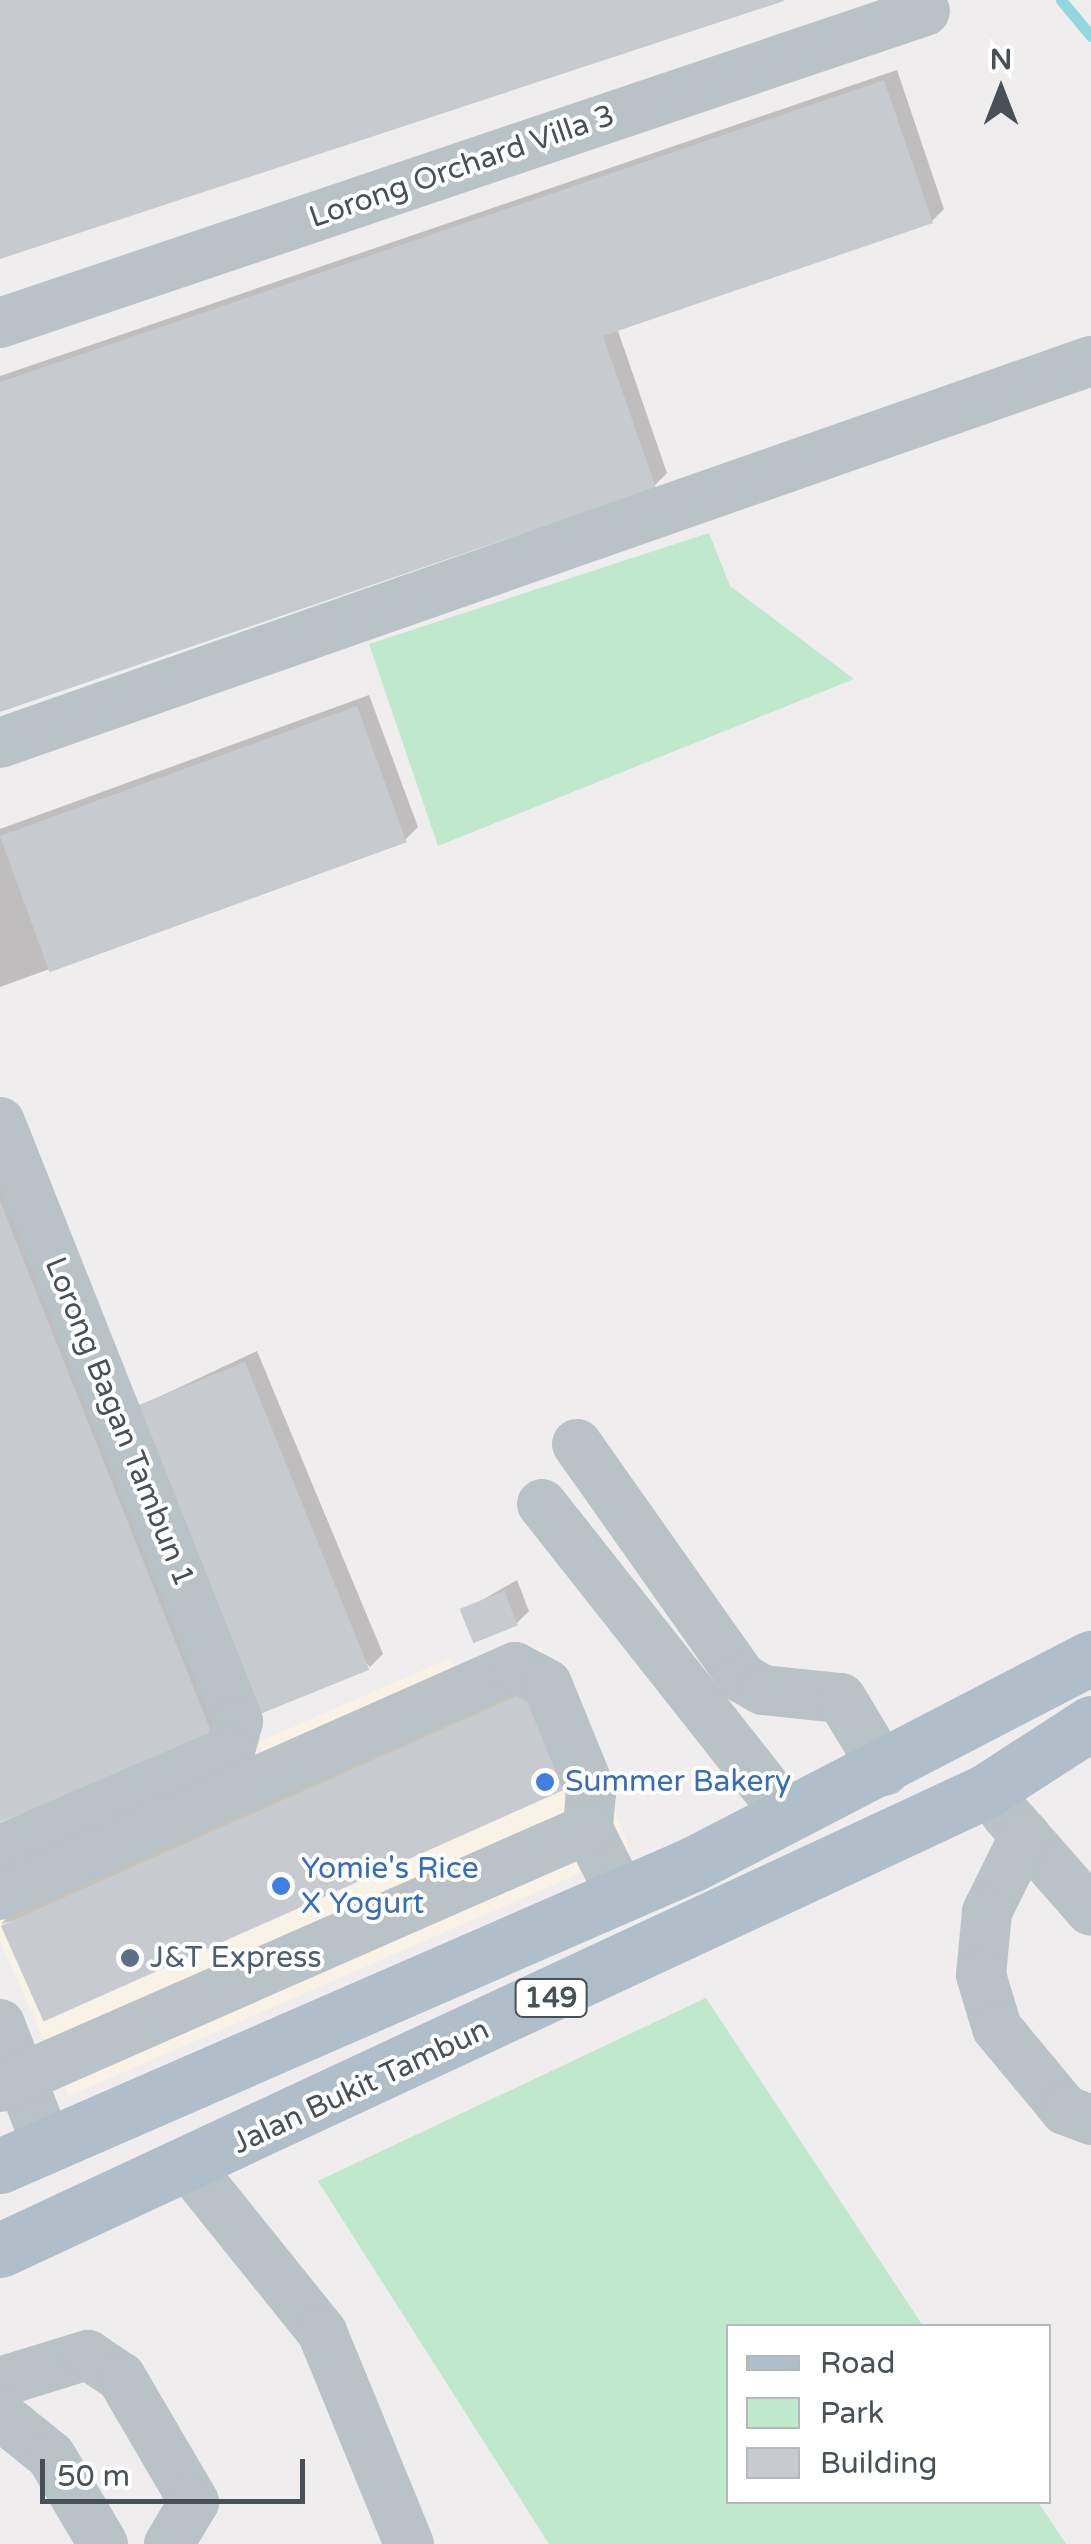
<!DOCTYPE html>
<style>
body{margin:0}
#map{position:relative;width:1091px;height:2544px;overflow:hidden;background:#efeded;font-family:"Varela Round",sans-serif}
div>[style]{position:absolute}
.commercial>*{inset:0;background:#f9f2e7}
.green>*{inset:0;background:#bfe8cc}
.shadow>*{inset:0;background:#0003}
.stream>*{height:11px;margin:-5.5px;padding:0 5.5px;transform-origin:5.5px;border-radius:5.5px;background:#92d6e0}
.building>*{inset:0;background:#c7cacf;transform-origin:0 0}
.minor>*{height:50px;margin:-25px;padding:0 25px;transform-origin:25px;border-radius:25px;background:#b9c2c7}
.major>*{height:55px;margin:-27.5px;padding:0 27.5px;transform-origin:27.5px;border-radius:27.5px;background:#afbec8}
.dots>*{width:28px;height:28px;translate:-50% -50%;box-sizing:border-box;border:5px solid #fff;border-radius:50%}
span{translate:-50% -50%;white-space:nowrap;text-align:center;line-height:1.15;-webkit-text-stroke:8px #fff;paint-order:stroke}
.shield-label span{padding:2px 8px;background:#fff;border:2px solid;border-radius:8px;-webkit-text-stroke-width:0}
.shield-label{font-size:28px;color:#475157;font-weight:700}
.street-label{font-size:30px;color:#475157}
.shop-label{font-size:30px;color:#366cbe}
.left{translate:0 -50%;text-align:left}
.service-label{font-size:30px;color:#4e5e75}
.legend{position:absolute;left:726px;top:2324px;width:325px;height:180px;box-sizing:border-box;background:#fff;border:2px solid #b5b9bc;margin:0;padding:12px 18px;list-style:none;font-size:30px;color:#475157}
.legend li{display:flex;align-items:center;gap:20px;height:50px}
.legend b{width:50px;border:2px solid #b5b9bc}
.north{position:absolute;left:951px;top:40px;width:100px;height:100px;-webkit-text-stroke:8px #fff;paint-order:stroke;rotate:0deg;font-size:28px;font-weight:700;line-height:40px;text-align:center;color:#475157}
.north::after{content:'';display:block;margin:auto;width:35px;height:45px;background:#475157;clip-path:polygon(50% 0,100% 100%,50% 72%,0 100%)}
.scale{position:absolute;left:40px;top:2459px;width:265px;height:45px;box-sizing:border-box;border:5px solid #475157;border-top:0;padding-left:12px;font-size:30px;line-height:35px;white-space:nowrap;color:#475157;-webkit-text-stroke:8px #fff;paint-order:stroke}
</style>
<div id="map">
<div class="commercial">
<div style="clip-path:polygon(541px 1647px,631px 1851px,69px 2096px,0 1941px,0 1877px,266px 1761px,258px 1742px,451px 1658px,461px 1680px)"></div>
</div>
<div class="green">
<div style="clip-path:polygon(709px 533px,730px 586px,854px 679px,438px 846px,369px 644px)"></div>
<div style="clip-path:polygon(706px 1998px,923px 2326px,728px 2326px,728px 2502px,1038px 2502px,1066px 2544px,549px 2544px,318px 2181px)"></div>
</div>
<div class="shadow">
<div style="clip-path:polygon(897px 70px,944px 209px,932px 221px,617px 328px,667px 473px,654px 486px,0 709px,0 376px)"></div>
<div style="clip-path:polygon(369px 695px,418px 827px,405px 840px,0 987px,0 829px)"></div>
<div style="clip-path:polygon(0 1157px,225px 1724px,0 1819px)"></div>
<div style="clip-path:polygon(257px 1351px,383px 1654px,370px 1667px,133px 1409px)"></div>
<div style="clip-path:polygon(517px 1580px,529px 1611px,517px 1623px,463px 1611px)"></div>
<div style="clip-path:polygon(547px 1674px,588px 1766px,1px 1924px,20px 1905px)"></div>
</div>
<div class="stream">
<div style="left:1061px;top:0;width:47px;rotate:50.2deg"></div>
</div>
<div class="building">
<div style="clip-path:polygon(0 0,783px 0,784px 1px,0 259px)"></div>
<div style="clip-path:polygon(884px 80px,933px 223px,603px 336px,656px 488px,0 712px,0 382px)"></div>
<div style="left:357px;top:706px;width:145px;height:380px;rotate:70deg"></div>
<div style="clip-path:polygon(0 1201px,214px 1739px,0 1822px)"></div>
<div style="left:245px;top:1362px;width:332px;height:124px;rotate:68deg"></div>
<div style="left:504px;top:1591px;width:37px;height:48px;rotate:68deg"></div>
<div style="left:528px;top:1691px;width:105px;height:577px;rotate:66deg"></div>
</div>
<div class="minor">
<div style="left:0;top:323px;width:976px;rotate:-18.64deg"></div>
<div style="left:0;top:743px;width:1156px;rotate:-19.3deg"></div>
<div style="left:0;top:1122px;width:645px;rotate:68.33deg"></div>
<div style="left:238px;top:1721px;width:31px;rotate:105deg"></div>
<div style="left:230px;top:1751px;width:250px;rotate:156.7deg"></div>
<div style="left:577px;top:1444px;width:286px;rotate:54.8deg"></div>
<div style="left:742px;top:1678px;width:24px;rotate:30deg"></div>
<div style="left:763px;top:1690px;width:78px;rotate:5.9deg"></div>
<div style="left:841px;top:1698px;width:85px;rotate:58.9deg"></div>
<div style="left:542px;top:1504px;width:399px;rotate:51.7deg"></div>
<div style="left:1005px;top:1813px;width:130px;rotate:48.7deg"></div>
<div style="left:1025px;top:1835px;width:86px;rotate:116.3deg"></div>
<div style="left:987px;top:1912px;width:63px;rotate:95.4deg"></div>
<div style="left:981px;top:1975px;width:55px;rotate:73.2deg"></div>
<div style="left:997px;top:2028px;width:107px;rotate:50.3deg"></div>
<div style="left:1065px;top:2110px;width:28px;rotate:21deg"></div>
<div style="left:0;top:1895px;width:563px;rotate:-23.88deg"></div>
<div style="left:515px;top:1667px;width:36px;rotate:28deg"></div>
<div style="left:547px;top:1684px;width:117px;rotate:67.8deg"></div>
<div style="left:591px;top:1792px;width:37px;rotate:95deg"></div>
<div style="left:588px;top:1829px;width:74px;rotate:63.4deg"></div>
<div style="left:0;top:2024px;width:130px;rotate:68.8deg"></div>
<div style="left:0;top:2087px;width:642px;rotate:-23.69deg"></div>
<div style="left:190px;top:2168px;width:211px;rotate:51.2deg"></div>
<div style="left:322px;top:2332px;width:229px;rotate:67.7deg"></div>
<div style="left:0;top:2382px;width:92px;rotate:-17.1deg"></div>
<div style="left:88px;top:2355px;width:40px;rotate:34deg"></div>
<div style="left:121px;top:2377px;width:145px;rotate:59.7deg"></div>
<div style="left:194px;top:2502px;width:49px;rotate:120.8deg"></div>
<div style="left:0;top:2415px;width:65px;rotate:38.8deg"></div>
<div style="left:51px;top:2456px;width:102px;rotate:59.4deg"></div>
</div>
<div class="major">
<div style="left:0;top:2166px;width:756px;rotate:-23.55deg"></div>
<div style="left:693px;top:1864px;width:448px;rotate:-27.4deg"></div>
<div style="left:0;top:2250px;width:1088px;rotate:-24.96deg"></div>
<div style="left:986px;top:1791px;width:125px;rotate:-32.9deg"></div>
</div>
<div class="dots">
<div style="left:545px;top:1782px;background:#3f7fe0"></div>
<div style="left:281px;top:1886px;background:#3f7fe0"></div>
<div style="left:130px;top:1958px;background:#5c6f8a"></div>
</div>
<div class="shield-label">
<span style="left:551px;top:1998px">149</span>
</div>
<div class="street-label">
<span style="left:462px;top:167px;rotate:-19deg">Lorong Orchard Villa 3</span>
<span style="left:119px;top:1422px;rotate:68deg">Lorong Bagan Tambun 1</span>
<span style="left:361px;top:2087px;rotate:-25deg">Jalan Bukit Tambun</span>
</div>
<div class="shop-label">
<span class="left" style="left:565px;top:1782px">Summer Bakery</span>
<span class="left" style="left:301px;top:1886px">Yomie's Rice<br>X Yogurt</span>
</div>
<div class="service-label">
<span class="left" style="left:150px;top:1958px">J&amp;T Express</span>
</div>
<ul class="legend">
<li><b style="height:12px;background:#afbec8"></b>Road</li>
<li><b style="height:28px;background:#bfe8cc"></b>Park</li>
<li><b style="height:28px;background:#c7cacf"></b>Building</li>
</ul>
<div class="north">N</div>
<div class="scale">50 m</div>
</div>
